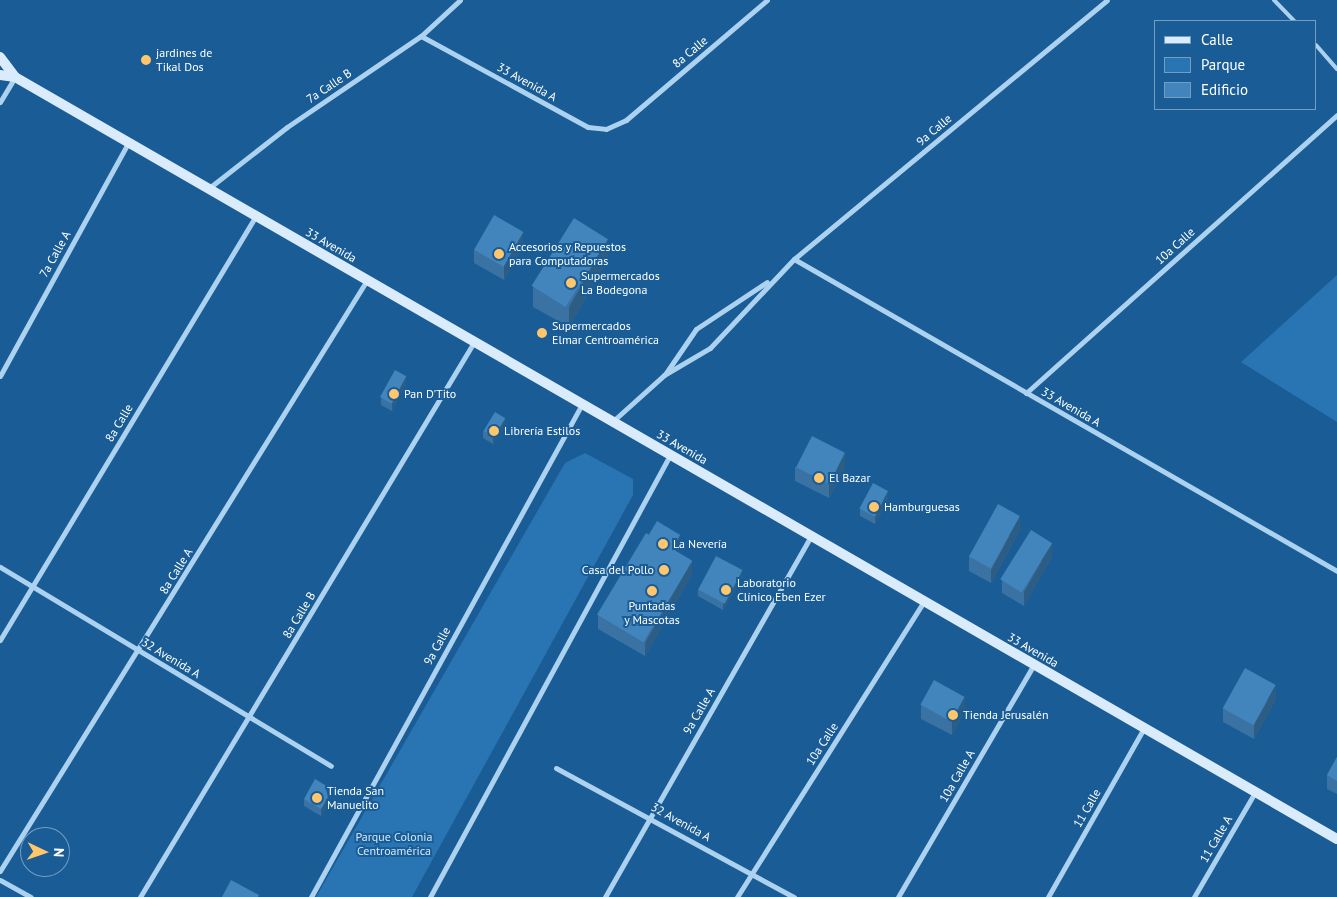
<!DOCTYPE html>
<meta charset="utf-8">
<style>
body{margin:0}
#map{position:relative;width:1337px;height:897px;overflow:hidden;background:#195c96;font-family:"PT Sans",sans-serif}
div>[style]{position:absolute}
.green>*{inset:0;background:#2975b3}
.lane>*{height:4px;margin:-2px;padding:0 2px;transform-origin:2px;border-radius:2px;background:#acd2f0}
.street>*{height:5px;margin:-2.5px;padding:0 2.5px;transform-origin:2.5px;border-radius:2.5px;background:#acd2f0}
.secondary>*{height:10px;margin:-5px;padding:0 5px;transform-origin:5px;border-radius:5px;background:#daecfb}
.wall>*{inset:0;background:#3972a3}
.shaded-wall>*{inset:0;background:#2e5d84}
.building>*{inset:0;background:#4285bd;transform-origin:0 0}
.dots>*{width:14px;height:14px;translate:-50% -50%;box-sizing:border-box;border:2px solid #195c96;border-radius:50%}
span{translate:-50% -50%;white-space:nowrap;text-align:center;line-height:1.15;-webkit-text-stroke:4px #195c96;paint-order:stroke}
.street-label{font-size:12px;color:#fff}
.poi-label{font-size:12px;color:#fff}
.left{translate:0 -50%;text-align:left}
.right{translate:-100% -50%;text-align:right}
.park-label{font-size:12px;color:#d3e9fb}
.legend{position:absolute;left:1154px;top:20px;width:162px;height:90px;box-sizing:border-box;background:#195c96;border:1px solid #759dc0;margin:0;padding:6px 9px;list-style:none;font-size:15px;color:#fff}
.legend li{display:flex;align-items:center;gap:10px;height:25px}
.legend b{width:25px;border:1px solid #759dc0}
.north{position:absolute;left:20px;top:827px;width:50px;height:50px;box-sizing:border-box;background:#195c96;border:1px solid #759dc0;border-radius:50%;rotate:93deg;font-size:14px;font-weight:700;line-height:20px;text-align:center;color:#fff}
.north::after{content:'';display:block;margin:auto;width:18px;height:22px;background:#ffc66b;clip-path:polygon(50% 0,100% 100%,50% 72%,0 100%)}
</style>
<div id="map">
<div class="green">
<div style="clip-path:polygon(1337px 275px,1337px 422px,1241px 362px)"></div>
<div style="clip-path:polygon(585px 453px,633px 479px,633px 495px,412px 897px,316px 897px,565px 463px)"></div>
</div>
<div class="lane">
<div style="left:1274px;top:0;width:29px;rotate:46deg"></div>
<div style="left:1316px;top:45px;width:32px;rotate:49deg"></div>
</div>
<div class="street">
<div style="left:421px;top:36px;width:190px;rotate:28.6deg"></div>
<div style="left:588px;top:127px;width:18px;rotate:6deg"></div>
<div style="left:606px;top:129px;width:22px;rotate:-24deg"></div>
<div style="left:626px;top:120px;width:185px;rotate:-40.4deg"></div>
<div style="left:0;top:102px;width:29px;rotate:-59deg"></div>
<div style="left:209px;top:188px;width:99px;rotate:-38deg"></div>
<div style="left:287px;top:127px;width:162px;rotate:-34.2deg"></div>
<div style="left:421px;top:36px;width:53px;rotate:-42.7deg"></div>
<div style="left:794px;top:259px;width:626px;rotate:29.88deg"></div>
<div style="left:666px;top:373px;width:53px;rotate:-55.7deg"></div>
<div style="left:696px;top:329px;width:85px;rotate:-33.5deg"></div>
<div style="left:0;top:376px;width:266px;rotate:-61.2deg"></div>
<div style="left:1026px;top:393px;width:417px;rotate:-41.8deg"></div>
<div style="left:613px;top:421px;width:69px;rotate:-42deg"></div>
<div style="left:664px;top:375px;width:53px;rotate:-30.4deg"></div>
<div style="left:710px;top:348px;width:122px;rotate:-46.7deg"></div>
<div style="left:794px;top:259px;width:406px;rotate:-39.6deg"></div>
<div style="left:0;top:567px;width:386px;rotate:31deg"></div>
<div style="left:0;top:640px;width:495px;rotate:-58.9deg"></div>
<div style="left:556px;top:768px;width:271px;rotate:28.5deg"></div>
<div style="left:0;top:871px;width:696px;rotate:-58.16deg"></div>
<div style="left:0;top:880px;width:35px;rotate:29deg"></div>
<div style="left:140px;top:897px;width:648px;rotate:-58.96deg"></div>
<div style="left:311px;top:897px;width:563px;rotate:-61.2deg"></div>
<div style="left:430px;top:897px;width:503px;rotate:-61.5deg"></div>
<div style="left:605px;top:897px;width:416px;rotate:-60.3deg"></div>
<div style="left:737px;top:897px;width:350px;rotate:-57.7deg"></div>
<div style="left:898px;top:897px;width:270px;rotate:-59.7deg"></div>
<div style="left:1048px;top:897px;width:194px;rotate:-60.4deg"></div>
<div style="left:1194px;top:897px;width:121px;rotate:-59.8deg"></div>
</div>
<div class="secondary">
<div style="left:0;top:57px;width:25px;rotate:53deg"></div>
<div style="left:0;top:75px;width:15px;rotate:8deg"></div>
<div style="left:15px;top:77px;width:1526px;rotate:29.96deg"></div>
</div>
<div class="wall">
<div style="clip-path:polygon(523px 245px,504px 280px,474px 263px,474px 250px)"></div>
<div style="clip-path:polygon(608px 259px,569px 327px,533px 307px,533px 287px)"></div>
<div style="clip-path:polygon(406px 383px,392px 411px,381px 405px,381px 398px)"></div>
<div style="clip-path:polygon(505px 425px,493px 444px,483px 438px,483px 431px)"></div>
<div style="clip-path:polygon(795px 467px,845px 467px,829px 498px,795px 481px)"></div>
<div style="clip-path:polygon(888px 498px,875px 524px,860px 516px,860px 509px)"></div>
<div style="clip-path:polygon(1020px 530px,991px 583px,969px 571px,969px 557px)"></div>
<div style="clip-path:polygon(649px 535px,680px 542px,675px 551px,692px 574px,645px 656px,598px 629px,598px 615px)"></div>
<div style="clip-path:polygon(1052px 556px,1024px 606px,1002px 593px,1002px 580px)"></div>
<div style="clip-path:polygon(742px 577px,723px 610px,698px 596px,698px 589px)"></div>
<div style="clip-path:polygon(1276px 699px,1254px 739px,1223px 722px,1223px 708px)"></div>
<div style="clip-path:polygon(921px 705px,965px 710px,952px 735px,921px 719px)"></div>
<div style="clip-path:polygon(1337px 757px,1337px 794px,1327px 789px,1327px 775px)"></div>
<div style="clip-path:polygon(304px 799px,328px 804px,321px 816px,304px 806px)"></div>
</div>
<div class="shaded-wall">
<div style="clip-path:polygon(523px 232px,523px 245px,504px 280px,504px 266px)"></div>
<div style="clip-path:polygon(608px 239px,608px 259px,569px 327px,569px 307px)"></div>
<div style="clip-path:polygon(406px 376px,406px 383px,392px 411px,392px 404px)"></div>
<div style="clip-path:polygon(505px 418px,505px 425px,493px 444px,493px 438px)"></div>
<div style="clip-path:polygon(845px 453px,845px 467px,829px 498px,829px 485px)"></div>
<div style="clip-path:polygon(888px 491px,888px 498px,875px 524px,875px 517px)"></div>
<div style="clip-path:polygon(1020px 516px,1020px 530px,991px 583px,991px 570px)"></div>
<div style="clip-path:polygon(680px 535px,680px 542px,669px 561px,669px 554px)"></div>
<div style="clip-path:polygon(1052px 543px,1052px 556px,1024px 606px,1024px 592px)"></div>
<div style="clip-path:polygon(692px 561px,692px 574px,645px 656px,645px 643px)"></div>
<div style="clip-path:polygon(742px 570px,742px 577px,723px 610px,723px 603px)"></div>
<div style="clip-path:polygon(1276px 685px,1276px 699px,1254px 739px,1254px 725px)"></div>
<div style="clip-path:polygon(965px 697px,965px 710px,952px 735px,952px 722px)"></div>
<div style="clip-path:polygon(328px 797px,328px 804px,321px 816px,321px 809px)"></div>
</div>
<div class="building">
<div style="left:494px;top:215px;width:34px;height:40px;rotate:30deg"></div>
<div style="left:574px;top:218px;width:40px;height:80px;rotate:32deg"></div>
<div style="left:395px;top:370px;width:13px;height:31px;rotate:29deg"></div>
<div style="left:495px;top:412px;width:12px;height:22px;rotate:31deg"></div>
<div style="left:812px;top:436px;width:37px;height:35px;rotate:27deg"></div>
<div style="left:873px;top:483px;width:17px;height:29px;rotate:28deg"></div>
<div style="left:998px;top:504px;width:25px;height:60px;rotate:29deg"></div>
<div style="left:657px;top:521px;width:27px;height:16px;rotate:31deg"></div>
<div style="left:1031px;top:530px;width:25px;height:58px;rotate:32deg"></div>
<div style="left:646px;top:533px;width:54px;height:95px;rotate:31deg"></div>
<div style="left:716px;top:556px;width:30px;height:38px;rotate:28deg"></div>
<div style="left:1245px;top:668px;width:35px;height:46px;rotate:29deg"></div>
<div style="left:934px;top:680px;width:35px;height:28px;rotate:29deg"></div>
<div style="clip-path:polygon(1337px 757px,1337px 781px,1327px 775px)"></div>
<div style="clip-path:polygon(315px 779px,325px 785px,328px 797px,321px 809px,304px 799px)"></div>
<div style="clip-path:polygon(231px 880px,259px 895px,258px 897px,222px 897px)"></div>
</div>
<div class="dots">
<div style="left:146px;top:60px;background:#ffc66b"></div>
<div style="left:499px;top:254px;background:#ffc66b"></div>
<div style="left:571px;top:283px;background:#ffc66b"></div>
<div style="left:542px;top:333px;background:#ffc66b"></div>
<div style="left:394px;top:394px;background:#ffc66b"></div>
<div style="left:494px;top:431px;background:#ffc66b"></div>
<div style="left:819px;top:478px;background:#ffc66b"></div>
<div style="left:874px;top:507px;background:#ffc66b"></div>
<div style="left:663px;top:544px;background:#ffc66b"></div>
<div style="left:664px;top:570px;background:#ffc66b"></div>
<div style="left:726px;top:590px;background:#ffc66b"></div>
<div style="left:652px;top:591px;background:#ffc66b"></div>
<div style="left:953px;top:715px;background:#ffc66b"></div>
<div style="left:317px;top:798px;background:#ffc66b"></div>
</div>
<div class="street-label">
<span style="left:690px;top:52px;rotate:-40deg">8a Calle</span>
<span style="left:527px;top:82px;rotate:29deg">33 Avenida A</span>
<span style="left:329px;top:86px;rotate:-34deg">7a Calle B</span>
<span style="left:934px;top:130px;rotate:-40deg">9a Calle</span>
<span style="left:331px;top:245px;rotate:30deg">33 Avenida</span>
<span style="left:1175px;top:246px;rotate:-42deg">10a Calle</span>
<span style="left:55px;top:254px;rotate:-61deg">7a Calle A</span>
<span style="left:1071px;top:407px;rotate:30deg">33 Avenida A</span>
<span style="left:119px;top:423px;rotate:-59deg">8a Calle</span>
<span style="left:682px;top:447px;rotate:30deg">33 Avenida</span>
<span style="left:176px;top:571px;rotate:-58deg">8a Calle A</span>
<span style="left:299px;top:615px;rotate:-59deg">8a Calle B</span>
<span style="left:437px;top:646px;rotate:-61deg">9a Calle</span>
<span style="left:1033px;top:650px;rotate:30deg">33 Avenida</span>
<span style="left:171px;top:658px;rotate:31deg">32 Avenida A</span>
<span style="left:699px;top:711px;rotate:-60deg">9a Calle A</span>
<span style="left:822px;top:744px;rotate:-57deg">10a Calle</span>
<span style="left:957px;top:776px;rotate:-60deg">10a Calle A</span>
<span style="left:1087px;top:808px;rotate:-60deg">11 Calle</span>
<span style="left:681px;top:822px;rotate:29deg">32 Avenida A</span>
<span style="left:1216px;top:839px;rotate:-60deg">11 Calle A</span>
</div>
<div class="poi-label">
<span class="left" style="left:156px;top:60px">jardines de<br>Tikal Dos</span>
<span class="left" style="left:509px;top:254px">Accesorios y Repuestos<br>para Computadoras</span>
<span class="left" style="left:581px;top:283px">Supermercados<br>La Bodegona</span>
<span class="left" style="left:552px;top:333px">Supermercados<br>Elmar Centroamérica</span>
<span class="left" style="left:404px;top:394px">Pan D'Tito</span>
<span class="left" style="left:504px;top:431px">Librería Estilos</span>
<span class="left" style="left:829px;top:478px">El Bazar</span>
<span class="left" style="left:884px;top:507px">Hamburguesas</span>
<span class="left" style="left:673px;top:544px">La Nevería</span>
<span class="right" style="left:654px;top:570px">Casa del Pollo</span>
<span class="left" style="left:737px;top:590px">Laboratorio<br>Clínico Eben Ezer</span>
<span style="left:652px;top:613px">Puntadas<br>y Mascotas</span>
<span class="left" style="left:963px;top:715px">Tienda Jerusalén</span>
<span class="left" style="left:327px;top:798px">Tienda San<br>Manuelito</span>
</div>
<div class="park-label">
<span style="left:394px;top:844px">Parque Colonia<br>Centroamérica</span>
</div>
<ul class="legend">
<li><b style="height:6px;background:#daecfb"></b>Calle</li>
<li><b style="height:14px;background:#2975b3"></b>Parque</li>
<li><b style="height:14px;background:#4285bd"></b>Edificio</li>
</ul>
<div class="north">N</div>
</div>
